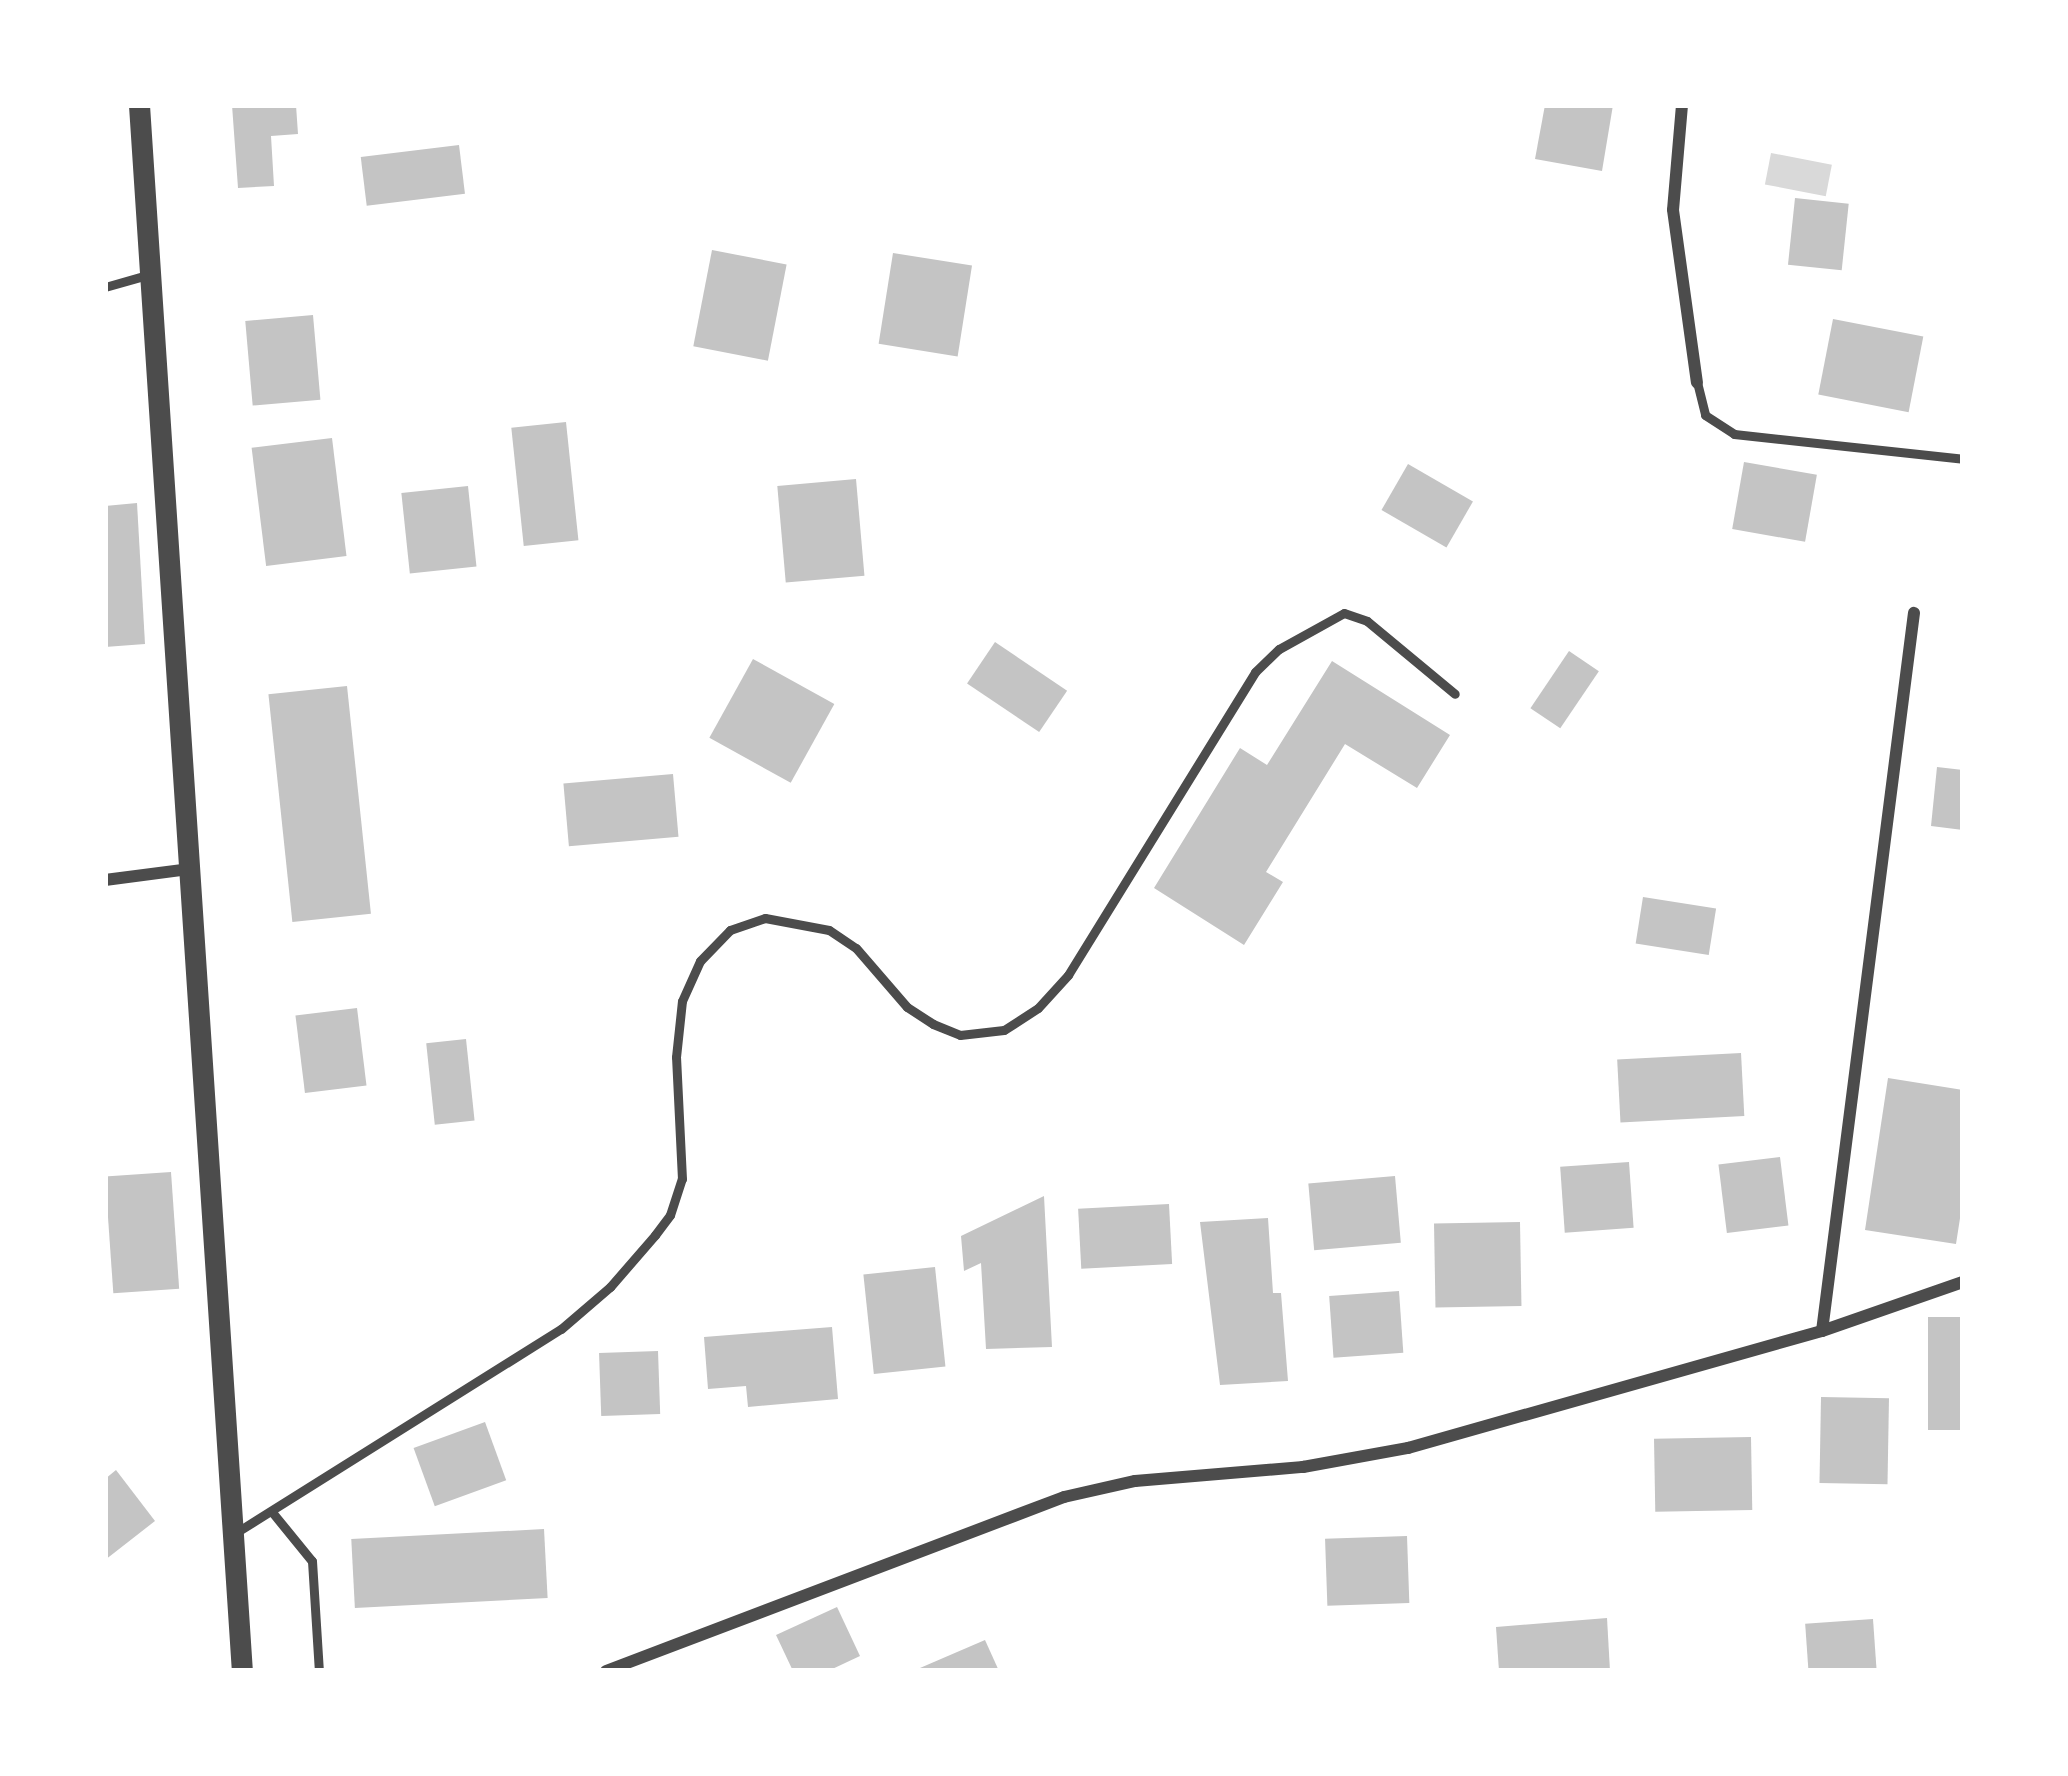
<!DOCTYPE html>
<style>
body{margin:0}
#map{position:relative;width:2068px;height:1776px;overflow:hidden;background:#fff;font-family:Arial,sans-serif}
div>[style]{position:absolute}
.water>*{inset:0;background:#d9d9d9;transform-origin:0 0}
.building>*{inset:0;background:#c4c4c4;transform-origin:0 0}
.service>*{height:9px;margin:-4.5px;padding:0 4.5px;transform-origin:4.5px;border-radius:4.5px;background:#4c4c4c}
.minor>*{height:12px;margin:-6px;padding:0 6px;transform-origin:6px;border-radius:6px;background:#4c4c4c}
.tertiary>*{height:21px;margin:-10.5px;padding:0 10.5px;transform-origin:10.5px;border-radius:10.5px;background:#4c4c4c}
span{translate:-50% -50%;white-space:nowrap;text-align:center;line-height:1.15;-webkit-text-stroke:10px #fff;paint-order:stroke}
.frame{position:absolute;inset:0;border:108px solid #fff;pointer-events:none}
</style>
<div id="map">
<div class="water">
<div style="left:1771px;top:153px;width:62px;height:32px;rotate:11deg"></div>
</div>
<div class="building">
<div style="clip-path:polygon(232px 105px,296px 105px,298px 134px,271px 136px,274px 186px,238px 188px)"></div>
<div style="clip-path:polygon(1545px 105px,1613px 105px,1602px 171px,1535px 159px)"></div>
<div style="left:459px;top:145px;width:49px;height:99px;rotate:83deg"></div>
<div style="left:1795px;top:198px;width:54px;height:67px;rotate:6deg"></div>
<div style="left:712px;top:250px;width:76px;height:98px;rotate:11deg"></div>
<div style="left:893px;top:253px;width:80px;height:92px;rotate:9deg"></div>
<div style="left:313px;top:315px;width:85px;height:68px;rotate:85deg"></div>
<div style="left:1833px;top:319px;width:92px;height:77px;rotate:11deg"></div>
<div style="left:566px;top:422px;width:119px;height:55px;rotate:84deg"></div>
<div style="left:332px;top:438px;width:119px;height:81px;rotate:83deg"></div>
<div style="left:1744px;top:462px;width:74px;height:68px;rotate:10deg"></div>
<div style="left:1408px;top:464px;width:75px;height:53px;rotate:30deg"></div>
<div style="left:856px;top:479px;width:97px;height:79px;rotate:85deg"></div>
<div style="left:468px;top:486px;width:81px;height:67px;rotate:84deg"></div>
<div style="clip-path:polygon(137px 503px,145px 644px,105px 647px,105px 506px)"></div>
<div style="left:995px;top:642px;width:87px;height:50px;rotate:34deg"></div>
<div style="left:1569px;top:651px;width:36px;height:69px;rotate:34deg"></div>
<div style="left:753px;top:659px;width:93px;height:90px;rotate:29deg"></div>
<div style="clip-path:polygon(1332px 661px,1450px 735px,1417px 788px,1345px 744px,1266px 872px,1283px 882px,1244px 945px,1154px 888px,1240px 748px,1267px 765px)"></div>
<div style="left:347px;top:686px;width:229px;height:79px;rotate:84deg"></div>
<div style="clip-path:polygon(1937px 767px,1963px 770px,1963px 830px,1931px 826px)"></div>
<div style="left:673px;top:774px;width:63px;height:110px;rotate:85deg"></div>
<div style="left:1643px;top:897px;width:74px;height:47px;rotate:9deg"></div>
<div style="left:357px;top:1008px;width:78px;height:62px;rotate:83deg"></div>
<div style="left:466px;top:1039px;width:82px;height:40px;rotate:84deg"></div>
<div style="left:1741px;top:1053px;width:63px;height:124px;rotate:87deg"></div>
<div style="clip-path:polygon(1888px 1078px,1963px 1090px,1963px 1199px,1956px 1244px,1865px 1230px)"></div>
<div style="left:1780px;top:1157px;width:69px;height:62px;rotate:83deg"></div>
<div style="left:1629px;top:1162px;width:66px;height:69px;rotate:86deg"></div>
<div style="left:171px;top:1172px;width:117px;height:66px;rotate:86deg"></div>
<div style="left:1395px;top:1176px;width:67px;height:87px;rotate:85deg"></div>
<div style="clip-path:polygon(1044px 1196px,1052px 1347px,986px 1349px,981px 1263px,964px 1271px,961px 1236px)"></div>
<div style="left:1169px;top:1204px;width:60px;height:91px;rotate:87deg"></div>
<div style="clip-path:polygon(1268px 1218px,1273px 1293px,1281px 1293px,1288px 1381px,1220px 1385px,1200px 1222px)"></div>
<div style="left:1520px;top:1222px;width:84px;height:86px;rotate:89deg"></div>
<div style="left:935px;top:1267px;width:100px;height:72px;rotate:84deg"></div>
<div style="left:1399px;top:1291px;width:62px;height:70px;rotate:86deg"></div>
<div style="left:1928px;top:1317px;width:35px;height:113px"></div>
<div style="clip-path:polygon(832px 1327px,838px 1399px,748px 1407px,746px 1386px,708px 1389px,704px 1337px)"></div>
<div style="left:658px;top:1351px;width:63px;height:59px;rotate:88deg"></div>
<div style="left:1821px;top:1397px;width:68px;height:86px;rotate:1deg"></div>
<div style="left:485px;top:1422px;width:62px;height:76px;rotate:70deg"></div>
<div style="left:1751px;top:1437px;width:73px;height:97px;rotate:89deg"></div>
<div style="clip-path:polygon(116px 1470px,155px 1521px,105px 1560px,105px 1479px)"></div>
<div style="left:544px;top:1529px;width:69px;height:193px;rotate:87deg"></div>
<div style="left:1407px;top:1536px;width:67px;height:82px;rotate:88deg"></div>
<div style="clip-path:polygon(837px 1607px,860px 1656px,828px 1671px,793px 1671px,776px 1635px)"></div>
<div style="clip-path:polygon(1607px 1618px,1610px 1671px,1499px 1671px,1496px 1627px)"></div>
<div style="left:1873px;top:1619px;width:52px;height:68px;rotate:86deg"></div>
<div style="clip-path:polygon(985px 1640px,999px 1671px,913px 1671px)"></div>
</div>
<div class="service">
<div style="left:105px;top:287px;width:48px;rotate:-15.8deg"></div>
<div style="left:1697px;top:382px;width:34px;rotate:76deg"></div>
<div style="left:1705px;top:415px;width:35px;rotate:33deg"></div>
<div style="left:1734px;top:434px;width:230px;rotate:6.2deg"></div>
<div style="left:272px;top:1512px;width:63px;rotate:50.8deg"></div>
<div style="left:312px;top:1561px;width:110px;rotate:86.4deg"></div>
<div style="left:237px;top:1532px;width:382px;rotate:-32.1deg"></div>
<div style="left:561px;top:1329px;width:65px;rotate:-40.6deg"></div>
<div style="left:610px;top:1287px;width:69px;rotate:-49.1deg"></div>
<div style="left:655px;top:1235px;width:25px;rotate:-53deg"></div>
<div style="left:670px;top:1215px;width:38px;rotate:-72deg"></div>
<div style="left:682px;top:1179px;width:122px;rotate:-92.8deg"></div>
<div style="left:676px;top:1057px;width:56px;rotate:-83.9deg"></div>
<div style="left:682px;top:1001px;width:44px;rotate:-65.8deg"></div>
<div style="left:700px;top:961px;width:43px;rotate:-45.9deg"></div>
<div style="left:730px;top:930px;width:37px;rotate:-19deg"></div>
<div style="left:765px;top:918px;width:65px;rotate:10.6deg"></div>
<div style="left:829px;top:930px;width:32px;rotate:34deg"></div>
<div style="left:856px;top:948px;width:78px;rotate:49.2deg"></div>
<div style="left:907px;top:1007px;width:31px;rotate:33deg"></div>
<div style="left:933px;top:1024px;width:29px;rotate:22deg"></div>
<div style="left:960px;top:1035px;width:44px;rotate:-6.5deg"></div>
<div style="left:1004px;top:1030px;width:40px;rotate:-32.9deg"></div>
<div style="left:1038px;top:1008px;width:45px;rotate:-47.7deg"></div>
<div style="left:1068px;top:975px;width:356px;rotate:-58.3deg"></div>
<div style="left:1255px;top:672px;width:33px;rotate:-44deg"></div>
<div style="left:1279px;top:649px;width:74px;rotate:-29deg"></div>
<div style="left:1344px;top:613px;width:24px;rotate:19deg"></div>
<div style="left:1367px;top:621px;width:114px;rotate:39.7deg"></div>
</div>
<div class="minor">
<div style="left:1682px;top:105px;width:105px;rotate:94.9deg"></div>
<div style="left:1673px;top:210px;width:174px;rotate:82.1deg"></div>
<div style="left:105px;top:880px;width:86px;rotate:-7.4deg"></div>
<div style="left:1822px;top:1331px;width:724px;rotate:-82.7deg"></div>
<div style="left:606px;top:1671px;width:490px;rotate:-20.8deg"></div>
<div style="left:1064px;top:1497px;width:73px;rotate:-12.7deg"></div>
<div style="left:1135px;top:1481px;width:169px;rotate:-4.8deg"></div>
<div style="left:1303px;top:1467px;width:107px;rotate:-10.3deg"></div>
<div style="left:1408px;top:1448px;width:430px;rotate:-15.8deg"></div>
<div style="left:1822px;top:1331px;width:149px;rotate:-19.2deg"></div>
</div>
<div class="tertiary">
<div style="left:139px;top:105px;width:1569px;rotate:86.24deg"></div>
</div>
<div class="frame"></div>
</div>
